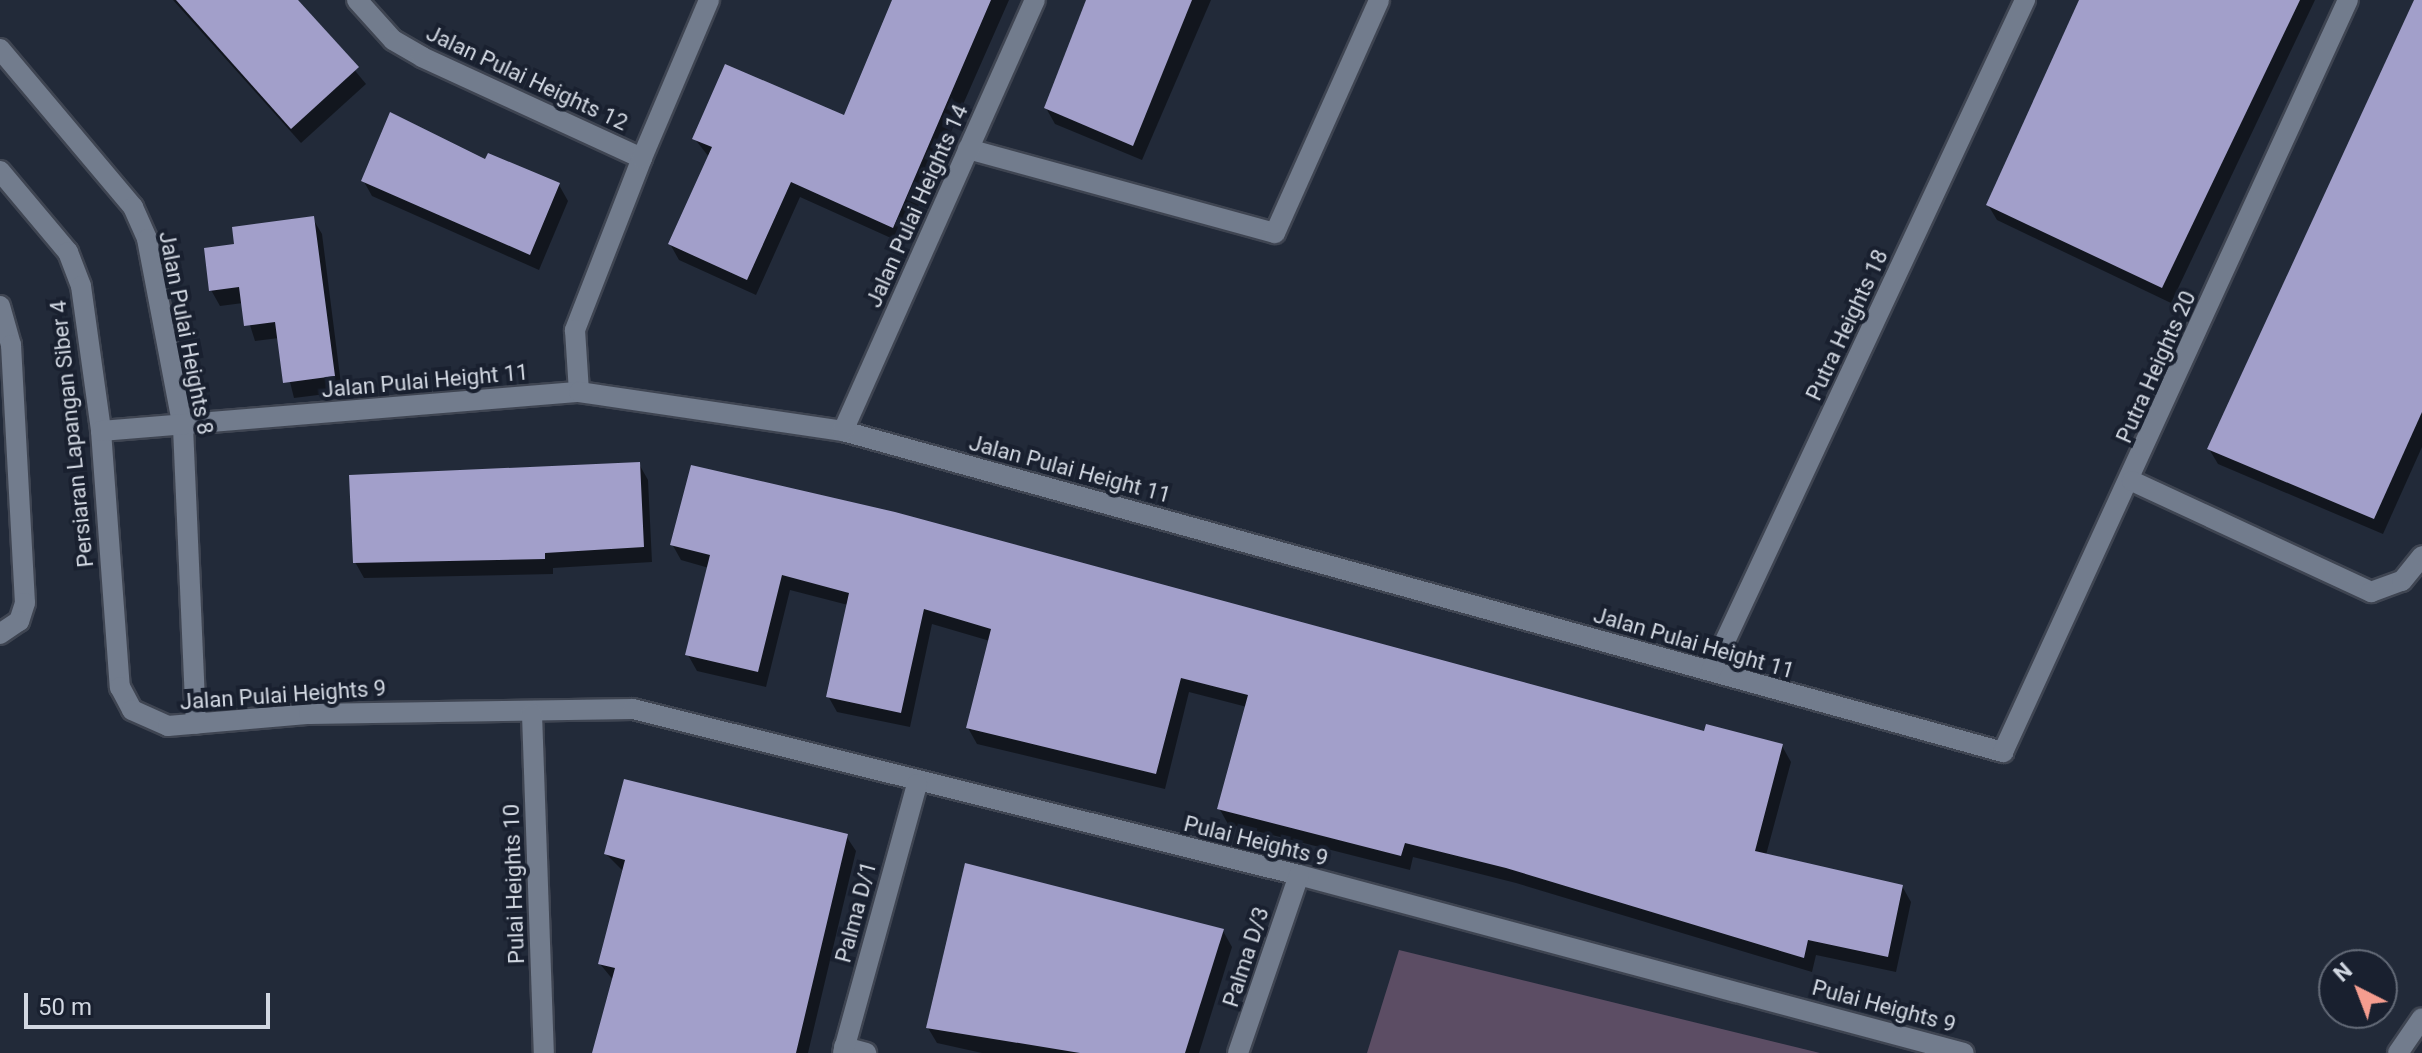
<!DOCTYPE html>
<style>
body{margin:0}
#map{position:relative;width:2422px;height:1053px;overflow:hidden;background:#222a39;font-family:Roboto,sans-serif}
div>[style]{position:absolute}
.green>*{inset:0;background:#5c4d64}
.shadow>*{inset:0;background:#0007}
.building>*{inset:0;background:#a29fca}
.roads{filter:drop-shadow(2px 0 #3f4552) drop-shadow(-2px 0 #3f4552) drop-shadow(0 2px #3f4552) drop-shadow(0 -2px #3f4552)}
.minor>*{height:20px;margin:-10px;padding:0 10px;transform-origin:10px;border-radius:10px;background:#727c8d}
.tertiary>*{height:20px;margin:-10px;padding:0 10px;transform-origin:10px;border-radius:10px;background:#727c8d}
span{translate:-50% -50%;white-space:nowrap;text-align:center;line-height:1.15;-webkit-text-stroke:8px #19202f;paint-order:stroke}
.street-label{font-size:22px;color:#d2d8e2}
.north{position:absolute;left:2318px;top:949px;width:80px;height:80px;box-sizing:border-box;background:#19202f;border:2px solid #636a77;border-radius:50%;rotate:318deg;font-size:22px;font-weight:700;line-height:32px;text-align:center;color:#d2d8e2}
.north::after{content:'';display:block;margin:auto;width:28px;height:36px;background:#f59d8f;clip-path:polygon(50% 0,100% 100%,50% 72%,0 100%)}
.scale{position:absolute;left:24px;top:993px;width:246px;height:36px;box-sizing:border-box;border:4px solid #d2d8e2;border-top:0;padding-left:10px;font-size:24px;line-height:28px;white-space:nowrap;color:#d2d8e2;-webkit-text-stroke:6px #19202f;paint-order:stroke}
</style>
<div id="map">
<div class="green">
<div style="clip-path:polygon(1399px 950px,1820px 1053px,1367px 1053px)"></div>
</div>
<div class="shadow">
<div style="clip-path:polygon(173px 0,297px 0,366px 84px,301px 143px)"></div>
<div style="clip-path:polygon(896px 0,1009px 0,902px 243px,800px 197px,756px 295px,679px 260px,670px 244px,709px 157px,694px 138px,845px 118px)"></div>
<div style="clip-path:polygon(1089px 0,1211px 0,1142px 160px,1055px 124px,1046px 108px)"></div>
<div style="clip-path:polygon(2081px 0,2315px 0,2171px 303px,1997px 220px,1988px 205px)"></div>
<div style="clip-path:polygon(2415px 0,2422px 0,2422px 447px,2383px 534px,2218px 464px,2209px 449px)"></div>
<div style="clip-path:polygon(486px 162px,559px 185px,568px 201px,539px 270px,372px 196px,363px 180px)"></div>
<div style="clip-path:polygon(313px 219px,322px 234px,342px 392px,294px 398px,279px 338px,255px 341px,243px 303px,220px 306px,211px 290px,236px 246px)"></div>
<div style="clip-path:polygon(639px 464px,648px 480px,652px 562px,553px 568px,553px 574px,364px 578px,355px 562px)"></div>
<div style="clip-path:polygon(672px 544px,1782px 746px,1791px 762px,1766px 855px,1902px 886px,1911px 902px,1896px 972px,1816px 955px,1812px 972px,1516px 883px,1413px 857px,1410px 870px,1228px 824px,1219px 808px,1247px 707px,1189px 692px,1165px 789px,977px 744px,968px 728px,990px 641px,932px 624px,910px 727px,837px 712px,828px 696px,848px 605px,790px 590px,766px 687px,697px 671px,688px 655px,709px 568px,681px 560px)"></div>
<div style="clip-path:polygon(846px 836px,856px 851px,808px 1053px,594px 1053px,614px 981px,600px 964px,624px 872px,606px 854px)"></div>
<div style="clip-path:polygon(1223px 931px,1232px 947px,1199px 1053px,982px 1053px,937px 1043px,928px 1028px)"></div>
</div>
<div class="building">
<div style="clip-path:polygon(176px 0,298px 0,359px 67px,291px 129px)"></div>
<div style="clip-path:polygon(892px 0,991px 0,893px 228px,791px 182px,747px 280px,668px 244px,712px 147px,692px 139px,725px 64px,844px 115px)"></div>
<div style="clip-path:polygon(1086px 0,1192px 0,1133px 146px,1044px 108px)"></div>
<div style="clip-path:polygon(2079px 0,2300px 0,2162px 288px,1986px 205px)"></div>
<div style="clip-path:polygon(2414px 0,2422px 0,2422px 412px,2374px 519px,2207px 449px)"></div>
<div style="clip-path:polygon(390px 112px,485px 159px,488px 153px,560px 183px,530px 255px,361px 181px)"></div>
<div style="clip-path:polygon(314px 216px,335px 376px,283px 383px,275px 322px,244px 326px,239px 287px,209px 291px,204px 248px,234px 244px,232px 227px)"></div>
<div style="clip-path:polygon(640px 462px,644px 547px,545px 553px,545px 559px,353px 563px,349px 475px)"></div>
<div style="clip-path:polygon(691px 465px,895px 512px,1704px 731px,1706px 724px,1783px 744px,1755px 851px,1903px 885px,1888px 957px,1808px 940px,1804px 958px,1506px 868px,1405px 843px,1401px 856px,1217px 809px,1248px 695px,1181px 678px,1156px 774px,966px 728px,991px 629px,924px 609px,901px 713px,826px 697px,849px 593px,782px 575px,758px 672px,685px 655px,710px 555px,670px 545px)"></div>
<div style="clip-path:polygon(624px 779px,848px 834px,796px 1053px,592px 1053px,615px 968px,598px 964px,625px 860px,604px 854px)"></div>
<div style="clip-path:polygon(965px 863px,1224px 929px,1185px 1053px,1080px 1053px,926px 1028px)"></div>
</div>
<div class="roads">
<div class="minor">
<div style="left:357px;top:0;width:54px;rotate:48deg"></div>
<div style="left:393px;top:40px;width:34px;rotate:30deg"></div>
<div style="left:422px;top:57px;width:242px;rotate:24.7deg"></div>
<div style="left:642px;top:158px;width:185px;rotate:111.3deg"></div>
<div style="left:575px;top:330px;width:62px;rotate:86.3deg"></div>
<div style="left:0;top:49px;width:207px;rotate:49.9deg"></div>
<div style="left:133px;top:207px;width:35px;rotate:66deg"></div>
<div style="left:147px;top:239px;width:191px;rotate:79.2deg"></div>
<div style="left:183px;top:427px;width:297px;rotate:87.5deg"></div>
<div style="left:968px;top:149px;width:318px;rotate:15.3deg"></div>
<div style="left:1275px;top:233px;width:255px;rotate:-65.9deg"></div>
<div style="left:642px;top:158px;width:172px;rotate:-67deg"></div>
<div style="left:0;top:171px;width:106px;rotate:50deg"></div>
<div style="left:68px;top:252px;width:36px;rotate:69deg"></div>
<div style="left:81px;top:286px;width:146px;rotate:82.1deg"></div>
<div style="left:101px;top:431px;width:257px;rotate:85.8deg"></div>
<div style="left:120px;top:687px;width:26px;rotate:62deg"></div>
<div style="left:132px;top:710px;width:39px;rotate:24deg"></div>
<div style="left:168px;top:726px;width:142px;rotate:-4.9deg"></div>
<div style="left:309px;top:714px;width:324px;rotate:-0.9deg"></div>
<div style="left:633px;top:709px;width:686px;rotate:14deg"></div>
<div style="left:1299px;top:875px;width:688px;rotate:14.99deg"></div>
<div style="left:0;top:306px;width:41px;rotate:74.2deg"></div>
<div style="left:11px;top:345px;width:258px;rotate:86.9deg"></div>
<div style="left:25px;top:603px;width:19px;rotate:108deg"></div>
<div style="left:19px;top:621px;width:23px;rotate:146deg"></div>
<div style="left:101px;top:431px;width:480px;rotate:-4.7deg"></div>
<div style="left:579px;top:392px;width:267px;rotate:8.4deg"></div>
<div style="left:843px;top:431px;width:1204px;rotate:15.47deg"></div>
<div style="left:2003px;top:752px;width:827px;rotate:-65.36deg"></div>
<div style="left:843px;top:431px;width:472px;rotate:-66deg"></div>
<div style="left:2132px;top:481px;width:264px;rotate:24.9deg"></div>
<div style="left:2371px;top:592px;width:33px;rotate:-20deg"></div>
<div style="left:2402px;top:581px;width:32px;rotate:-51deg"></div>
<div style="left:1711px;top:671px;width:741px;rotate:-64.92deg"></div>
<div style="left:532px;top:714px;width:339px;rotate:88deg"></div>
<div style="left:844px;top:1047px;width:23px;rotate:15deg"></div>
<div style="left:843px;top:1053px;width:279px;rotate:-74.6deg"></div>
<div style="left:1238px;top:1053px;width:188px;rotate:-71.1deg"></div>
</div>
<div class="tertiary">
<div style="left:2398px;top:1053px;width:42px;rotate:-55.6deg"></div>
</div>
</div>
<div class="street-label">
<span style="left:527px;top:78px;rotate:25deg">Jalan Pulai Heights 12</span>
<span style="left:917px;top:206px;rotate:-66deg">Jalan Pulai Heights 14</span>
<span style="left:1847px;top:325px;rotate:-65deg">Putra Heights 18</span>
<span style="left:186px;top:333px;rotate:79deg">Jalan Pulai Heights 8</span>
<span style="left:2156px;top:367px;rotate:-66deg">Putra Heights 20</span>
<span style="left:425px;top:381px;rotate:-5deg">Jalan Pulai Height 11</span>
<span style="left:72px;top:434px;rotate:-96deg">Persiaran Lapangan Siber 4</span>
<span style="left:1070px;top:469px;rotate:15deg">Jalan Pulai Height 11</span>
<span style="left:1694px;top:643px;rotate:16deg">Jalan Pulai Height 11</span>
<span style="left:283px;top:695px;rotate:-4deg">Jalan Pulai Heights 9</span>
<span style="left:1256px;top:841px;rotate:14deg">Pulai Heights 9</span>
<span style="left:514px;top:884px;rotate:-92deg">Pulai Heights 10</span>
<span style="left:856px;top:912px;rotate:-75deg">Palma D/1</span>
<span style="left:1246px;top:957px;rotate:-72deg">Palma D/3</span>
<span style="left:1884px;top:1006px;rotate:15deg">Pulai Heights 9</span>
</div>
<div class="north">N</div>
<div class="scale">50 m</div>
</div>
